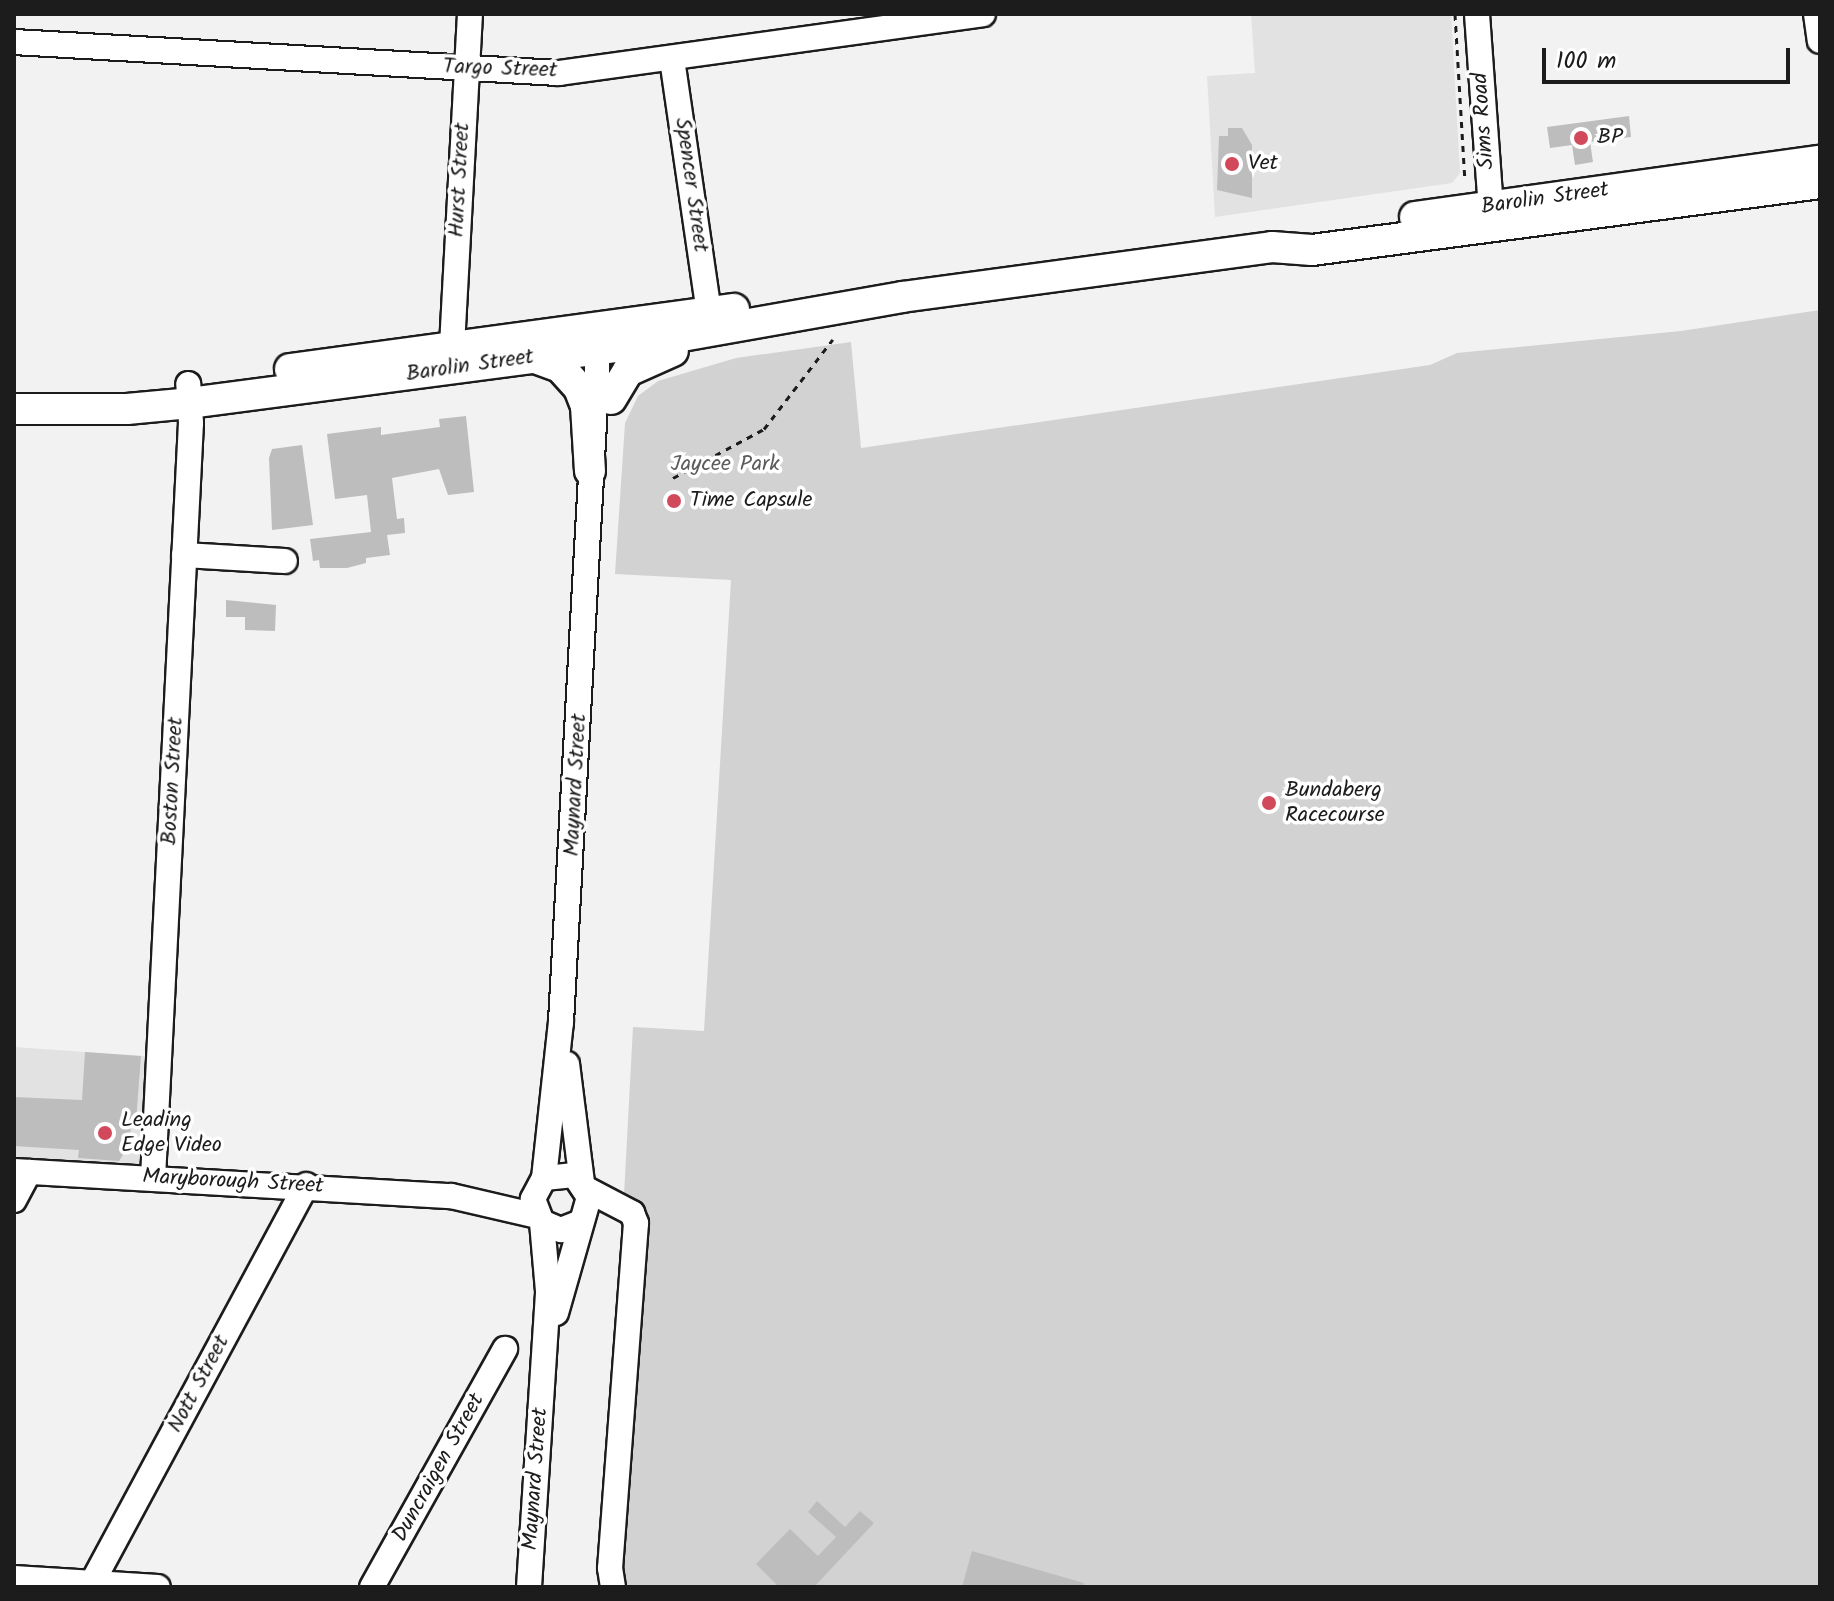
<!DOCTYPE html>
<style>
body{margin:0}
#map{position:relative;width:1834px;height:1601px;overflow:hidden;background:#f2f2f2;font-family:Kalam,sans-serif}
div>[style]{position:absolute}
.built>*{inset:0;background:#e2e2e2;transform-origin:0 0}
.green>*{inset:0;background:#d2d2d2}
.building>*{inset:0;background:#bdbdbd}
.path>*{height:3px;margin-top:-1.5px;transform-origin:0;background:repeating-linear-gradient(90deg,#1c1c1c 0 6px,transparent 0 12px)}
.roads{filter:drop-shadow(2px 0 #1c1c1c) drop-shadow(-2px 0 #1c1c1c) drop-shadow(0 2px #1c1c1c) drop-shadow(0 -2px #1c1c1c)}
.minor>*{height:24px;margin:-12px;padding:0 12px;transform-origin:12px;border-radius:12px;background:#fff}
.major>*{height:30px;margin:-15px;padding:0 15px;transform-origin:15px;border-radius:15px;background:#fff}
.dots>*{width:22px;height:22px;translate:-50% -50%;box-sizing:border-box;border:4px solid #fff;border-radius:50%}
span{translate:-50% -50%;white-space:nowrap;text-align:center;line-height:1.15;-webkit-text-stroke:7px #fff;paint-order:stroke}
.street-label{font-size:22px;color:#1c1c1c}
.poi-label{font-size:22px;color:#1c1c1c}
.left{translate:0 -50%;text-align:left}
.park-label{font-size:22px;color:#5c5c5c}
.frame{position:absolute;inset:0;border:16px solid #1c1c1c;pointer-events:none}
.scale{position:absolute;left:1542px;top:48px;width:248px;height:36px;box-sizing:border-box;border:4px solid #1c1c1c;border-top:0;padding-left:10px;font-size:24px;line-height:28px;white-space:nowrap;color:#1c1c1c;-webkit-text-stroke:6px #fff;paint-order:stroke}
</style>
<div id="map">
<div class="built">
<div style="clip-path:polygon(1251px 14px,1451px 14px,1460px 173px,1452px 183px,1215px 217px,1207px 76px,1255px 73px)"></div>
<div style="left:14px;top:1047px;width:143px;height:122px;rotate:4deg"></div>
</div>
<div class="green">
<div style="clip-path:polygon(1820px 310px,1820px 1587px,603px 1587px,633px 1027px,704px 1031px,731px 580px,615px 574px,625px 423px,638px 396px,658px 381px,736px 358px,851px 342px,861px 448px,1430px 365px,1457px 353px,1681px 331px)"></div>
</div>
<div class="building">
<div style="clip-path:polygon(1629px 116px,1631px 137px,1590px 142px,1593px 162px,1575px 165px,1572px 145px,1550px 148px,1547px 127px)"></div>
<div style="clip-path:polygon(1228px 128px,1242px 128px,1252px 145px,1252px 198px,1217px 190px,1219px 136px,1228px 136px)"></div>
<div style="clip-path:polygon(466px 416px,474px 492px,448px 495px,439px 469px,392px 478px,397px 519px,404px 518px,405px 533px,387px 535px,390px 555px,366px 558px,366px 563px,347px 568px,320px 568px,319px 560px,313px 561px,310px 539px,371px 532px,367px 495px,335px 499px,327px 434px,381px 427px,381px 435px,440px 427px,439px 419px)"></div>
<div style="clip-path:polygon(302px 445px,313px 525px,272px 530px,269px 458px,272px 449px)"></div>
<div style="clip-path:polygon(226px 600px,276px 605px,275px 631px,245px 630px,245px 617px,226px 617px)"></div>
<div style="clip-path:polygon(85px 1052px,141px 1056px,136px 1122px,131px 1122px,130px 1143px,119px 1161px,78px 1158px,79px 1150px,14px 1146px,14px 1097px,82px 1100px)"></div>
<div style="clip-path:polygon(817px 1501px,845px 1527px,860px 1511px,874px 1523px,814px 1587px,779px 1587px,756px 1564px,790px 1529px,818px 1556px,836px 1537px,808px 1512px)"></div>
<div style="clip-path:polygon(972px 1551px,1084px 1583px,1083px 1587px,962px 1587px)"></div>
</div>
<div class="path">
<div style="left:1455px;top:14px;width:166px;rotate:86.6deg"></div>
<div style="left:673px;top:478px;width:103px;rotate:-28.3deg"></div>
<div style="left:764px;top:429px;width:113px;rotate:-52.5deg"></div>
</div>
<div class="roads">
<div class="minor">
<div style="left:1477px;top:14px;width:208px;rotate:85.9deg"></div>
<div style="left:1816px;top:14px;width:27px;rotate:82deg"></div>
<div style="left:14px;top:42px;width:546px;rotate:3.26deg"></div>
<div style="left:559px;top:73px;width:428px;rotate:-7.9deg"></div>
<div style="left:672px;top:59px;width:256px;rotate:81.7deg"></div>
<div style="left:452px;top:346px;width:332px;rotate:-86.9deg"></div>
<div style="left:184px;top:555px;width:101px;rotate:3.4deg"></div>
<div style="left:567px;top:1064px;width:119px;rotate:82.8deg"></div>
<div style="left:14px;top:1171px;width:438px;rotate:3.3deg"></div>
<div style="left:451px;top:1196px;width:88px;rotate:13.1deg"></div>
<div style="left:153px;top:1178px;width:756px;rotate:-87.12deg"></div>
<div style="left:191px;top:423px;width:39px;rotate:-94deg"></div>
<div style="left:544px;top:1178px;width:157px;rotate:-83.8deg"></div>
<div style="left:561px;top:1022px;width:691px;rotate:-86.85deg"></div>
<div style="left:588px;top:1190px;width:50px;rotate:27.6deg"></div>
<div style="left:632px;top:1213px;width:11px;rotate:68deg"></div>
<div style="left:636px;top:1223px;width:346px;rotate:94.3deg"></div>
<div style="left:610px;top:1568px;width:19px;rotate:81deg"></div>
<div style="left:14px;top:1200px;width:32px;rotate:-62deg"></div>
<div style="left:556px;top:1313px;width:121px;rotate:-74.1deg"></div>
<div style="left:589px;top:1197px;width:27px;rotate:-124deg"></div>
<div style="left:574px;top:1175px;width:30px;rotate:174deg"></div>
<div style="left:544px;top:1178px;width:24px;rotate:118deg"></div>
<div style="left:533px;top:1199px;width:25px;rotate:69deg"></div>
<div style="left:542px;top:1222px;width:21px;rotate:23deg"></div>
<div style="left:561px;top:1230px;width:22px;rotate:-22deg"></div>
<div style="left:14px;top:1578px;width:144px;rotate:3.6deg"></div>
<div style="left:92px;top:1583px;width:452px;rotate:-61.7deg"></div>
<div style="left:372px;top:1587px;width:273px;rotate:-60.8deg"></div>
<div style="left:529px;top:1587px;width:297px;rotate:-86.3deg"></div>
<div style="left:548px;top:1291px;width:69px;rotate:-95deg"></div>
</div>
<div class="major">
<div style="left:1415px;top:217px;width:409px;rotate:-7.9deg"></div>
<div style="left:535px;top:358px;width:27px;rotate:20deg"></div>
<div style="left:560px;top:367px;width:28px;rotate:48deg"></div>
<div style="left:579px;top:388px;width:19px;rotate:69deg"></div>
<div style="left:586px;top:406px;width:65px;rotate:86.5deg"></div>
<div style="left:290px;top:369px;width:448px;rotate:-7.7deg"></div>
<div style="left:611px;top:399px;width:33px;rotate:-59deg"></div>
<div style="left:628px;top:371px;width:49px;rotate:-24deg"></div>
<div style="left:14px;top:409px;width:113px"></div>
<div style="left:127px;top:409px;width:63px;rotate:-5.4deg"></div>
<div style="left:190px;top:403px;width:450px;rotate:-7.5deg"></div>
<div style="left:636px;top:344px;width:270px;rotate:-10deg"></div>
<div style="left:902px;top:297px;width:373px;rotate:-7.7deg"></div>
<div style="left:1272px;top:247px;width:40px;rotate:4.3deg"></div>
<div style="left:1312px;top:250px;width:512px;rotate:-7.51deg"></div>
</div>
</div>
<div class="dots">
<div style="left:1581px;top:138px;background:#d1495b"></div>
<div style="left:1232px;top:164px;background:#d1495b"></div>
<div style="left:674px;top:501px;background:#d1495b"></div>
<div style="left:1269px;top:803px;background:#d1495b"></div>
<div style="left:105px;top:1133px;background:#d1495b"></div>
</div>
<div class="street-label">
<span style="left:500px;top:69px;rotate:2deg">Targo Street</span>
<span style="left:1484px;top:121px;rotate:-94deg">Sims Road</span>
<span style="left:460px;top:180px;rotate:-87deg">Hurst Street</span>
<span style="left:691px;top:185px;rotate:82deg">Spencer Street</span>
<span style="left:1545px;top:199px;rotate:-8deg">Barolin Street</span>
<span style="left:470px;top:366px;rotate:-8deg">Barolin Street</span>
<span style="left:173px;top:781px;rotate:-87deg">Boston Street</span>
<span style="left:576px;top:785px;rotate:-87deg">Maynard Street</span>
<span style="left:233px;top:1182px;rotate:3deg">Maryborough Street</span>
<span style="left:199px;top:1384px;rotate:-62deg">Nott Street</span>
<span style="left:439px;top:1468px;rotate:-61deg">Duncraigen Street</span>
<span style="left:536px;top:1479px;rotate:-86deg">Maynard Street</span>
</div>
<div class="poi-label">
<span class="left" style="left:1597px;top:138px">BP</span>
<span class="left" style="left:1248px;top:164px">Vet</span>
<span class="left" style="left:690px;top:501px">Time Capsule</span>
<span class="left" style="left:1285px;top:803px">Bundaberg<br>Racecourse</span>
<span class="left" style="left:121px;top:1133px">Leading<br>Edge Video</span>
</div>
<div class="park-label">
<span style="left:725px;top:465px">Jaycee Park</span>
</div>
<div class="frame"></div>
<div class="scale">100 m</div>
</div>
